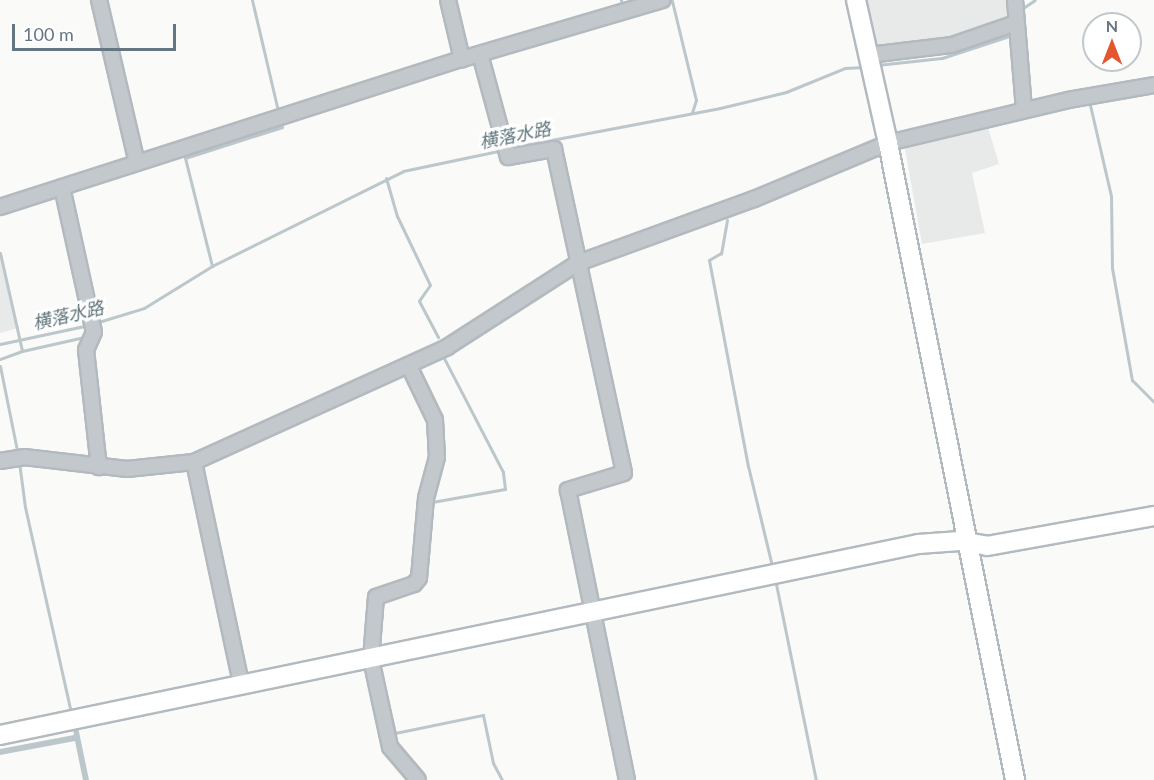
<!DOCTYPE html>
<meta charset="utf-8">
<style>
body{margin:0}
#map{position:relative;width:1154px;height:780px;overflow:hidden;background:#fafaf8;font-family:Lato,"Noto Sans JP",sans-serif}
div>[style]{position:absolute}
.built>*{inset:0;background:#e8e9e9}
.water>*{inset:0;background:#bbc7cb}
.stream>*{height:3px;margin:-1.5px;padding:0 1.5px;transform-origin:1.5px;border-radius:1.5px;background:#bbc7cb}
.roads{filter:drop-shadow(2px 0 #b3babf) drop-shadow(-2px 0 #b3babf) drop-shadow(0 2px #b3babf) drop-shadow(0 -2px #b3babf)}
.street>*{height:14px;margin:-7px;padding:0 7px;transform-origin:7px;border-radius:7px;background:#c3c8cc}
.secondary>*{height:18px;margin:-9px;padding:0 9px;transform-origin:9px;border-radius:9px;background:#fff}
span{translate:-50% -50%;white-space:nowrap;text-align:center;line-height:1.15;-webkit-text-stroke:6px #fff;paint-order:stroke}
.water-label{font-size:18px;color:#60757c;font-style:italic}
.north{position:absolute;left:1082px;top:12px;width:60px;height:60px;box-sizing:border-box;background:#fff;border:2px solid #c1c8cd;border-radius:50%;rotate:0deg;font-size:16px;font-weight:700;line-height:24px;text-align:center;color:#657683}
.north::after{content:'';display:block;margin:auto;width:21px;height:27px;background:#e4572e;clip-path:polygon(50% 0,100% 100%,50% 72%,0 100%)}
.scale{position:absolute;left:12px;top:24px;width:164px;height:27px;box-sizing:border-box;border:3px solid #657683;border-top:0;padding-left:8px;font-size:18px;line-height:21px;white-space:nowrap;color:#657683;-webkit-text-stroke:4px #fff;paint-order:stroke}
</style>
<div id="map">
<div class="built">
<div style="clip-path:polygon(867px 0,1022px 0,1025px 25px,952px 49px,881px 59px)"></div>
<div style="clip-path:polygon(987px 124px,999px 164px,972px 173px,985px 233px,922px 244px,904px 144px)"></div>
<div style="clip-path:polygon(0 253px,18px 328px,0 333px)"></div>
</div>
<div class="water">
<div style="clip-path:polygon(78px 727px,89px 780px,83px 780px,75px 741px,0 755px,0 749px,74px 735px,73px 729px)"></div>
</div>
<div class="stream">
<div style="left:252px;top:0;width:114px;rotate:76.8deg"></div>
<div style="left:621px;top:0;width:4px;rotate:76deg"></div>
<div style="left:667px;top:2px;width:5px;rotate:-11deg"></div>
<div style="left:672px;top:1px;width:102px;rotate:76.4deg"></div>
<div style="left:696px;top:100px;width:13px;rotate:108deg"></div>
<div style="left:1023px;top:15px;width:7px;rotate:-90deg"></div>
<div style="left:1023px;top:8px;width:14px;rotate:-34deg"></div>
<div style="left:877px;top:65px;width:65px;rotate:-6.1deg"></div>
<div style="left:942px;top:58px;width:77px;rotate:-18.2deg"></div>
<div style="left:1090px;top:105px;width:93px;rotate:77deg"></div>
<div style="left:1111px;top:196px;width:72px;rotate:89.2deg"></div>
<div style="left:1112px;top:268px;width:114px;rotate:79.9deg"></div>
<div style="left:1132px;top:380px;width:31px;rotate:45deg"></div>
<div style="left:509px;top:148px;width:215px;rotate:-10.7deg"></div>
<div style="left:720px;top:108px;width:68px;rotate:-13.6deg"></div>
<div style="left:786px;top:92px;width:64px;rotate:-22.1deg"></div>
<div style="left:845px;top:68px;width:19px;rotate:-3deg"></div>
<div style="left:386px;top:178px;width:40px;rotate:74deg"></div>
<div style="left:397px;top:216px;width:76px;rotate:64.4deg"></div>
<div style="left:430px;top:285px;width:19px;rotate:125deg"></div>
<div style="left:419px;top:301px;width:41px;rotate:62.2deg"></div>
<div style="left:727px;top:220px;width:34px;rotate:100deg"></div>
<div style="left:721px;top:253px;width:14px;rotate:150deg"></div>
<div style="left:709px;top:260px;width:210px;rotate:79.3deg"></div>
<div style="left:748px;top:466px;width:103px;rotate:76.5deg"></div>
<div style="left:0;top:253px;width:100px;rotate:77.3deg"></div>
<div style="left:22px;top:351px;width:23px;rotate:160deg"></div>
<div style="left:212px;top:266px;width:111px;rotate:-104deg"></div>
<div style="left:185px;top:158px;width:102px;rotate:-17.7deg"></div>
<div style="left:95px;top:323px;width:51px;rotate:-17deg"></div>
<div style="left:144px;top:308px;width:80px;rotate:-31.7deg"></div>
<div style="left:212px;top:266px;width:213px;rotate:-26.4deg"></div>
<div style="left:403px;top:171px;width:102px;rotate:-11.9deg"></div>
<div style="left:0;top:344px;width:91px;rotate:-12.1deg"></div>
<div style="left:22px;top:351px;width:64px;rotate:-12.7deg"></div>
<div style="left:0;top:366px;width:91px;rotate:78.6deg"></div>
<div style="left:19px;top:462px;width:45px;rotate:82.4deg"></div>
<div style="left:25px;top:507px;width:211px;rotate:77.4deg"></div>
<div style="left:432px;top:506px;width:4px;rotate:-90deg"></div>
<div style="left:432px;top:502px;width:74px;rotate:-10.1deg"></div>
<div style="left:505px;top:489px;width:17px;rotate:-97deg"></div>
<div style="left:503px;top:472px;width:128px;rotate:-117.4deg"></div>
<div style="left:776px;top:584px;width:200px;rotate:78.5deg"></div>
<div style="left:379px;top:666px;width:69px;rotate:76.6deg"></div>
<div style="left:395px;top:733px;width:90px;rotate:-11.6deg"></div>
<div style="left:483px;top:715px;width:49px;rotate:78.2deg"></div>
<div style="left:493px;top:763px;width:19px;rotate:62deg"></div>
</div>
<div class="roads">
<div class="street">
<div style="left:99px;top:0;width:167px;rotate:76.9deg"></div>
<div style="left:448px;top:0;width:61px;rotate:76.7deg"></div>
<div style="left:1015px;top:0;width:110px;rotate:85.3deg"></div>
<div style="left:480px;top:54px;width:107px;rotate:74.8deg"></div>
<div style="left:508px;top:157px;width:47px;rotate:-9.9deg"></div>
<div style="left:554px;top:149px;width:331px;rotate:77.8deg"></div>
<div style="left:624px;top:473px;width:59px;rotate:163.1deg"></div>
<div style="left:568px;top:490px;width:296px;rotate:78.5deg"></div>
<div style="left:869px;top:55px;width:84px;rotate:-6.9deg"></div>
<div style="left:952px;top:45px;width:68px;rotate:-19deg"></div>
<div style="left:62px;top:187px;width:148px;rotate:77.6deg"></div>
<div style="left:94px;top:332px;width:20px;rotate:114deg"></div>
<div style="left:86px;top:350px;width:118px;rotate:83.7deg"></div>
<div style="left:0;top:207px;width:485px;rotate:-17.8deg"></div>
<div style="left:462px;top:59px;width:209px;rotate:-16.4deg"></div>
<div style="left:409px;top:366px;width:60px;rotate:64.3deg"></div>
<div style="left:435px;top:420px;width:37px;rotate:87deg"></div>
<div style="left:437px;top:457px;width:42px;rotate:105deg"></div>
<div style="left:426px;top:498px;width:80px;rotate:95deg"></div>
<div style="left:419px;top:578px;width:8px;rotate:130deg"></div>
<div style="left:414px;top:584px;width:40px;rotate:161.1deg"></div>
<div style="left:376px;top:597px;width:62px;rotate:94.6deg"></div>
<div style="left:371px;top:659px;width:90px;rotate:77.8deg"></div>
<div style="left:390px;top:747px;width:43px;rotate:49.7deg"></div>
<div style="left:0;top:461px;width:24px;rotate:-9deg"></div>
<div style="left:24px;top:457px;width:104px;rotate:6.6deg"></div>
<div style="left:127px;top:469px;width:67px;rotate:-6deg"></div>
<div style="left:194px;top:462px;width:278px;rotate:-24.4deg"></div>
<div style="left:447px;top:347px;width:156px;rotate:-32.7deg"></div>
<div style="left:578px;top:263px;width:187px;rotate:-20deg"></div>
<div style="left:754px;top:199px;width:145px;rotate:-22.7deg"></div>
<div style="left:888px;top:143px;width:185px;rotate:-13.4deg"></div>
<div style="left:1068px;top:100px;width:87px;rotate:-9.9deg"></div>
<div style="left:194px;top:462px;width:227px;rotate:78deg"></div>
</div>
<div class="secondary">
<div style="left:856px;top:0;width:147px;rotate:77.4deg"></div>
<div style="left:888px;top:143px;width:650px;rotate:78.72deg"></div>
<div style="left:0;top:735px;width:938px;rotate:-11.75deg"></div>
<div style="left:918px;top:544px;width:42px;rotate:-4.1deg"></div>
<div style="left:960px;top:541px;width:27px;rotate:10deg"></div>
<div style="left:987px;top:546px;width:170px;rotate:-10.2deg"></div>
</div>
</div>
<div class="water-label">
<span style="left:515px;top:135px;rotate:-11deg">横落水路</span>
<span style="left:68px;top:315px;rotate:-13deg">横落水路</span>
</div>
<div class="north">N</div>
<div class="scale">100 m</div>
</div>
